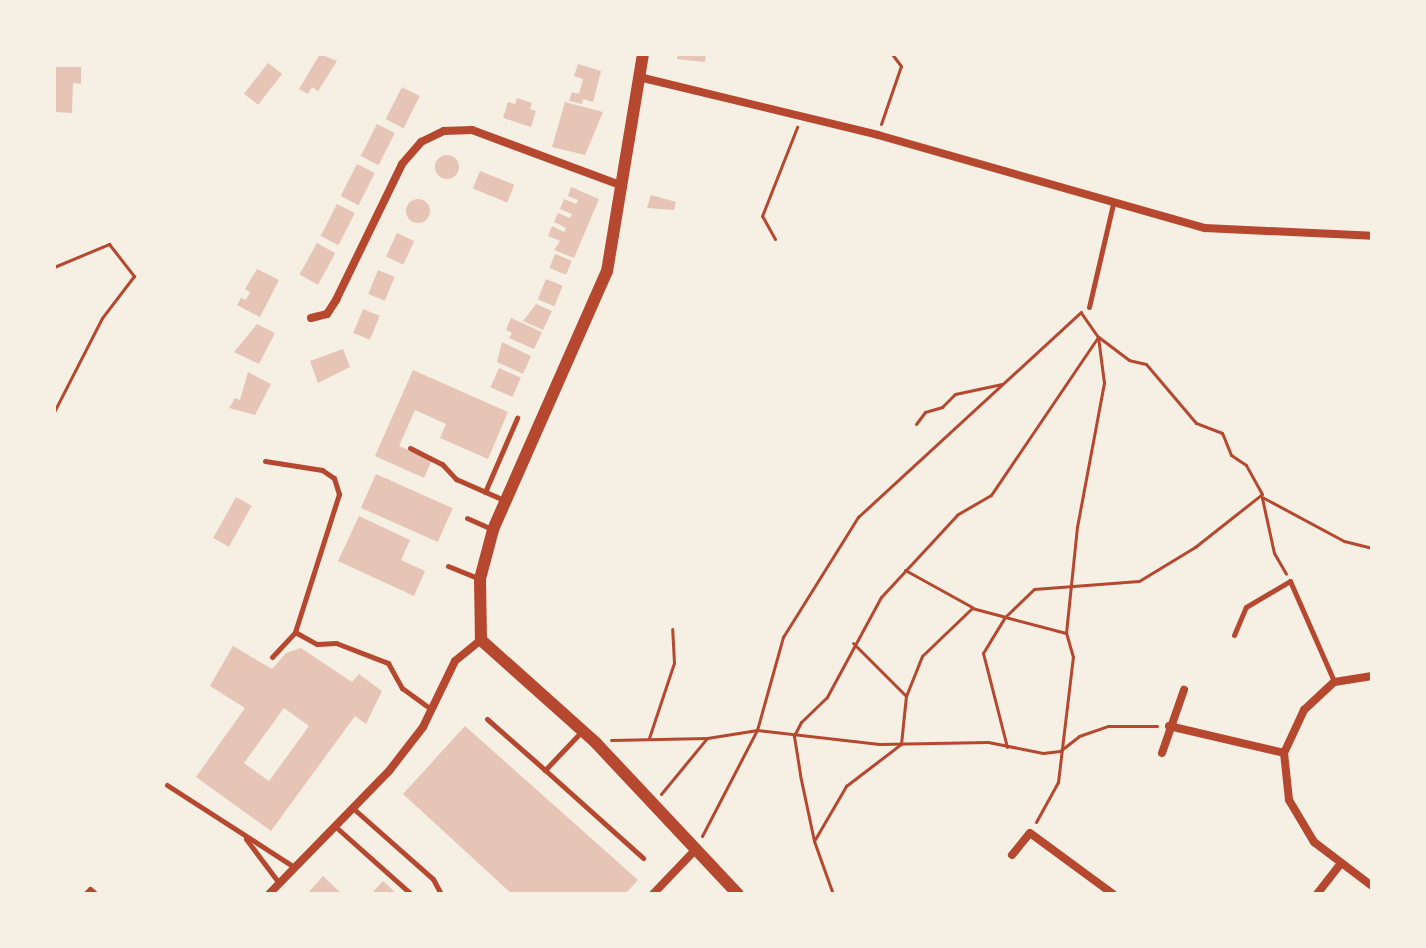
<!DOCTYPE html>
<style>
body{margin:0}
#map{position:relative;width:1426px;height:948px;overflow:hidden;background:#f6efe4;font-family:Rubik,sans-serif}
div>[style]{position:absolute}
.building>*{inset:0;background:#e6c5b7;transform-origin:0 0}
.round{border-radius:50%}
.path>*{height:3px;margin:-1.5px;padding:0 1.5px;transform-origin:1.5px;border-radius:1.5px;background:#b5482f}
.service>*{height:5px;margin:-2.5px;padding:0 2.5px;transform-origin:2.5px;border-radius:2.5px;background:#b5482f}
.minor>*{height:8px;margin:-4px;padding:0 4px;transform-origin:4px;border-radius:4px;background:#b5482f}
.tertiary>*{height:12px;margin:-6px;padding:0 6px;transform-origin:6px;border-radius:6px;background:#b5482f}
span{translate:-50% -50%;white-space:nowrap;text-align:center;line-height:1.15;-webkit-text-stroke:6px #f6efe4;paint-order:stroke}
.frame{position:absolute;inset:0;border:56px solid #f6efe4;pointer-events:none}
</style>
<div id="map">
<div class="building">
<div style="clip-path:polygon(320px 54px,337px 61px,318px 91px,312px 87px,308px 94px,299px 89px)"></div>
<div style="clip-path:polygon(677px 54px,706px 54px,705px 62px,677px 59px)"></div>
<div style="left:268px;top:63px;width:18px;height:39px;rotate:38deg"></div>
<div style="clip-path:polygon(578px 64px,601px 71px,593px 102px,583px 99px,582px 104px,569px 101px,572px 92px,579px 94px,583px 79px,574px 76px)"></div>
<div style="clip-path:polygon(56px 67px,81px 67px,81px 84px,73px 83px,72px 113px,56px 112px)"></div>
<div style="left:402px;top:87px;width:20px;height:36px;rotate:27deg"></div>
<div style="clip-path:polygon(517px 98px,532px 103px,530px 109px,536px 111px,531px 127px,503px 118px,508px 102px,515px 104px)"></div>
<div style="clip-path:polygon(565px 102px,603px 112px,585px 155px,552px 147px)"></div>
<div style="left:377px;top:124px;width:20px;height:36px;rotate:27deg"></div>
<div class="round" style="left:435px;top:155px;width:24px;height:24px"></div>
<div style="left:357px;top:164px;width:20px;height:36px;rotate:27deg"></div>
<div style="left:480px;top:171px;width:37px;height:19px;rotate:22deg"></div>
<div style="clip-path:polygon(571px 187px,599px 199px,574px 258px,554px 250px,560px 241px,548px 236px,552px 226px,564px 232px,566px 228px,554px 222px,558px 213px,570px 218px,572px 214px,560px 209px,564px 199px,576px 204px,578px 200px,568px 196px)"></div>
<div style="clip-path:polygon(651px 195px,676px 202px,674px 210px,647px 208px)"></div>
<div class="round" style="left:406px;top:199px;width:24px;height:24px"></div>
<div style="left:337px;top:204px;width:20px;height:36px;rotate:27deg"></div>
<div style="left:397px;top:233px;width:19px;height:26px;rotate:25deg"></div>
<div style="left:317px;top:243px;width:21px;height:36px;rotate:29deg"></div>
<div style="left:555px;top:254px;width:18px;height:15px;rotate:22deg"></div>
<div style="clip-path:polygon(257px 269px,279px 280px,260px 317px,237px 305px,241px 298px,246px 300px,250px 292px,245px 289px)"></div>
<div style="left:378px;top:270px;width:18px;height:26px;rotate:22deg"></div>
<div style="left:546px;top:279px;width:18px;height:22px;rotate:22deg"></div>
<div style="clip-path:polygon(536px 304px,552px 311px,543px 330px,523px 321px)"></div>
<div style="left:363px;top:309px;width:18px;height:26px;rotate:22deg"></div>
<div style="clip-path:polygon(511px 318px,542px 332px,534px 349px,509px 338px,512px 333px,506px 330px)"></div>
<div style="clip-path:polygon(257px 324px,275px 333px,259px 364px,234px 352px)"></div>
<div style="clip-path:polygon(502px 342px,531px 356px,523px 374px,497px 362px)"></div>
<div style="clip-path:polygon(343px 349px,350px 367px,318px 383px,310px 361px)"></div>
<div style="left:499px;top:368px;width:24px;height:21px;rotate:24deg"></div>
<div style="clip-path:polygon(413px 370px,508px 412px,488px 459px,440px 438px,446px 424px,415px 410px,399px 446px,432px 460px,424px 478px,375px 456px)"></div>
<div style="clip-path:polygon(248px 372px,271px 384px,255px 415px,229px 408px,235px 398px,240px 400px)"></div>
<div style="left:376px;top:474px;width:84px;height:37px;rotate:24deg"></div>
<div style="left:236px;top:497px;width:18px;height:47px;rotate:29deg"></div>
<div style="clip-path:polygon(359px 516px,410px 540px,401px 560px,425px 571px,414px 596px,338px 561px)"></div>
<div style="clip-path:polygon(evenodd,233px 646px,272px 669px,286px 653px,301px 648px,352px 682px,359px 674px,382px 691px,366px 724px,355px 716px,271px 831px,196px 777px,245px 708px,210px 686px,233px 646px,284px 708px,309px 726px,269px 781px,244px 763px,284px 708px)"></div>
<div style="clip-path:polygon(465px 726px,638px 880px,625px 894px,512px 894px,403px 794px)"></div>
<div style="clip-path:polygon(323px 876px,342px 894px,307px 894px)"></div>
<div style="clip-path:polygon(383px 881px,397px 894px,371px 894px)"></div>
</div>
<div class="path">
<div style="left:881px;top:124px;width:61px;rotate:-71deg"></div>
<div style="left:901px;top:66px;width:15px;rotate:-127deg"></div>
<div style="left:775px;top:239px;width:26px;rotate:-119deg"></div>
<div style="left:762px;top:216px;width:96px;rotate:-68.5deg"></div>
<div style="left:54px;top:267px;width:60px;rotate:-22.7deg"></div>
<div style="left:109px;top:244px;width:41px;rotate:52deg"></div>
<div style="left:134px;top:276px;width:53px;rotate:127.3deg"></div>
<div style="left:102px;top:318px;width:106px;rotate:117.1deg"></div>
<div style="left:916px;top:424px;width:15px;rotate:-53deg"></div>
<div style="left:925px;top:412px;width:18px;rotate:-16deg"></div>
<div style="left:942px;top:407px;width:18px;rotate:-45deg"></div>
<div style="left:955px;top:394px;width:48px;rotate:-12deg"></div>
<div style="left:1262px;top:497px;width:93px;rotate:28.2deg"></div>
<div style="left:1344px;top:541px;width:29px;rotate:14deg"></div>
<div style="left:1262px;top:498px;width:56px;rotate:77.7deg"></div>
<div style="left:1274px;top:553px;width:24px;rotate:60deg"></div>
<div style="left:905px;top:570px;width:77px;rotate:28.9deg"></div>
<div style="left:853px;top:643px;width:75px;rotate:45deg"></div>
<div style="left:649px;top:738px;width:79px;rotate:-71.6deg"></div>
<div style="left:674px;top:663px;width:34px;rotate:-93deg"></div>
<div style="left:611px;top:740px;width:96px;rotate:-1.2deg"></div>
<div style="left:707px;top:738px;width:51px;rotate:-9.1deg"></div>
<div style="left:757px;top:730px;width:123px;rotate:6.5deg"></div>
<div style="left:879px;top:744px;width:109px;rotate:-1.1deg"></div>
<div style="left:988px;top:742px;width:56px;rotate:11.3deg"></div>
<div style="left:1043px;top:753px;width:17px;rotate:-7deg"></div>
<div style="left:1060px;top:751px;width:24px;rotate:-38deg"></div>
<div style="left:1079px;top:736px;width:31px;rotate:-19deg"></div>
<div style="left:1108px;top:726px;width:49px"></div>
<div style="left:1007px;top:747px;width:97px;rotate:-104.3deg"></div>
<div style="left:983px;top:653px;width:42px;rotate:-58.6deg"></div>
<div style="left:1005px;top:617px;width:63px;rotate:14.7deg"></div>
<div style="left:661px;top:794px;width:72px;rotate:-50.6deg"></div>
<div style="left:1036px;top:822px;width:46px;rotate:-61.2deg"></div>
<div style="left:1058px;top:782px;width:126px;rotate:-83.2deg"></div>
<div style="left:1073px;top:657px;width:25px;rotate:-106deg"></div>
<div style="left:1066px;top:633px;width:107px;rotate:-84.1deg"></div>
<div style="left:1077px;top:527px;width:147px;rotate:-79.4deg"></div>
<div style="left:1104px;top:383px;width:46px;rotate:-97.4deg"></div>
<div style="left:1098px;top:337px;width:28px;rotate:-125deg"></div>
<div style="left:702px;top:836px;width:119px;rotate:-62.6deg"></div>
<div style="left:757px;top:730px;width:97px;rotate:-74.4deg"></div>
<div style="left:783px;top:637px;width:142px;rotate:-58deg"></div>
<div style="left:858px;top:517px;width:303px;rotate:-42.6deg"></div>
<div style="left:814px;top:841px;width:64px;rotate:-59.8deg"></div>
<div style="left:846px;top:786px;width:69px;rotate:-37.4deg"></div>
<div style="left:901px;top:744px;width:48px;rotate:-84.1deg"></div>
<div style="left:906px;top:696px;width:43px;rotate:-68.2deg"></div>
<div style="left:922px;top:656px;width:69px;rotate:-43.8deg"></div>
<div style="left:972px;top:608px;width:34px;rotate:15deg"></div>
<div style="left:1005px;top:617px;width:40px;rotate:-44deg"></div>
<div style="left:1034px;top:589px;width:105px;rotate:-4.4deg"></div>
<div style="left:1139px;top:581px;width:66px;rotate:-31.3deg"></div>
<div style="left:1195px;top:547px;width:85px;rotate:-38.3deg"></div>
<div style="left:1262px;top:494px;width:33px;rotate:-119deg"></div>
<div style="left:1246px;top:465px;width:18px;rotate:-146deg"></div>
<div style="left:1231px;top:455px;width:24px;rotate:-112deg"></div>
<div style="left:1222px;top:433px;width:28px;rotate:-159deg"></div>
<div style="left:1196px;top:423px;width:77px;rotate:-130.3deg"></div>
<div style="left:1146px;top:364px;width:17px;rotate:-167deg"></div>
<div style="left:1129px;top:360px;width:39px;rotate:-143deg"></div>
<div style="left:1098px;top:337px;width:191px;rotate:124.1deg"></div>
<div style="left:991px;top:495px;width:39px;rotate:150deg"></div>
<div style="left:957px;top:515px;width:112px;rotate:132.8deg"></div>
<div style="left:881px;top:597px;width:114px;rotate:118.4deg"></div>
<div style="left:827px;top:697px;width:36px;rotate:136deg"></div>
<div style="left:801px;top:722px;width:16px;rotate:117deg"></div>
<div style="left:794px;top:736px;width:39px;rotate:81deg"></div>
<div style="left:800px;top:775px;width:67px;rotate:78deg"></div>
<div style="left:814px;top:841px;width:56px;rotate:70.3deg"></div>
</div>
<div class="service">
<div style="left:1089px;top:307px;width:106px;rotate:-76.9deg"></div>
<div style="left:410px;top:448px;width:36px;rotate:27deg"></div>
<div style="left:442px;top:464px;width:21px;rotate:47deg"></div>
<div style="left:456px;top:479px;width:55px;rotate:23.7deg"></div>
<div style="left:265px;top:461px;width:58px;rotate:9deg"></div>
<div style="left:322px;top:470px;width:14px;rotate:34deg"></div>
<div style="left:334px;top:478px;width:17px;rotate:73deg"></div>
<div style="left:339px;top:494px;width:145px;rotate:107.7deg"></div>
<div style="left:485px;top:492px;width:81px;rotate:-66.6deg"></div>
<div style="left:467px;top:518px;width:27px;rotate:24deg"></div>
<div style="left:448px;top:566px;width:35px;rotate:22deg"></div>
<div style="left:1234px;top:635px;width:30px;rotate:-67deg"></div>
<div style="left:1246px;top:607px;width:51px;rotate:-30.6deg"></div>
<div style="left:1290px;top:581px;width:109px;rotate:66.3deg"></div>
<div style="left:272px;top:657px;width:34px;rotate:-47deg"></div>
<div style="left:295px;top:632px;width:25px;rotate:29deg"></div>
<div style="left:317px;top:644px;width:19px;rotate:-3deg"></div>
<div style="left:336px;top:643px;width:56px;rotate:21deg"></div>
<div style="left:388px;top:663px;width:29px;rotate:61deg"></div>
<div style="left:402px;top:688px;width:36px;rotate:36deg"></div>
<div style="left:487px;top:719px;width:77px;rotate:41.3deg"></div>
<div style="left:582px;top:731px;width:54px;rotate:133.5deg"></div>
<div style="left:545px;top:770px;width:132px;rotate:41.9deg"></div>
<div style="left:167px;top:785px;width:151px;rotate:32.8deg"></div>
<div style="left:355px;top:810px;width:104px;rotate:41.5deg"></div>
<div style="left:433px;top:879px;width:17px;rotate:62deg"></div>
<div style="left:337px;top:828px;width:99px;rotate:41.7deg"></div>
<div style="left:246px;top:839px;width:55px;rotate:53.1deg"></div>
<div style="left:85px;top:894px;width:7px;rotate:-45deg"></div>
<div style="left:90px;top:889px;width:8px;rotate:40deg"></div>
</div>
<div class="minor">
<div style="left:639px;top:77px;width:246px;rotate:13.6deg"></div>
<div style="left:878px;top:135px;width:340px;rotate:15.9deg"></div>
<div style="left:1205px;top:228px;width:167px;rotate:2.7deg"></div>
<div style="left:311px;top:318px;width:16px;rotate:-14deg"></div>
<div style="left:327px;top:314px;width:17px;rotate:-57deg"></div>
<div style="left:336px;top:300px;width:151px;rotate:-64.1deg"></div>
<div style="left:402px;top:164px;width:29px;rotate:-49deg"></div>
<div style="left:421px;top:142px;width:25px;rotate:-26deg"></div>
<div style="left:444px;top:131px;width:28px;rotate:-2deg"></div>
<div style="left:472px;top:130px;width:158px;rotate:20.4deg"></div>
<div style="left:1372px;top:676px;width:38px;rotate:171deg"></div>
<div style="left:1334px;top:682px;width:41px;rotate:137deg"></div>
<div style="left:1304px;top:710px;width:47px;rotate:114.9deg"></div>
<div style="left:1284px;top:753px;width:47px;rotate:83.9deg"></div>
<div style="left:1289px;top:800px;width:49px;rotate:59.2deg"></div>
<div style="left:1314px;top:842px;width:73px;rotate:37.2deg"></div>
<div style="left:1169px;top:726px;width:118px;rotate:13.2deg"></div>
<div style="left:1162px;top:753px;width:67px;rotate:-70.8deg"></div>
<div style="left:1012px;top:855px;width:28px;rotate:-51deg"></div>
<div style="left:1030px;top:833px;width:103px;rotate:36.3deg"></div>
<div style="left:269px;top:894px;width:172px;rotate:-45.7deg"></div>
<div style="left:389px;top:771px;width:56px;rotate:-52.3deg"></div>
<div style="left:423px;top:727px;width:73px;rotate:-64.1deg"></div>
<div style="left:455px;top:661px;width:33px;rotate:-39deg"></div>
<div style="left:653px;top:894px;width:61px;rotate:-46.3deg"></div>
<div style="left:1317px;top:894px;width:39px;rotate:-52deg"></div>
</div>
<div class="tertiary">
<div style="left:643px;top:54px;width:220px;rotate:99.4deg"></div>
<div style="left:607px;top:271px;width:283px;rotate:113.8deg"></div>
<div style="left:493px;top:530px;width:51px;rotate:104.9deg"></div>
<div style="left:480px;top:579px;width:61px;rotate:89.1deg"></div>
<div style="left:481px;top:640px;width:154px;rotate:41.8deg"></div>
<div style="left:596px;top:743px;width:207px;rotate:46.8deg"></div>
</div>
<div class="frame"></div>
</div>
